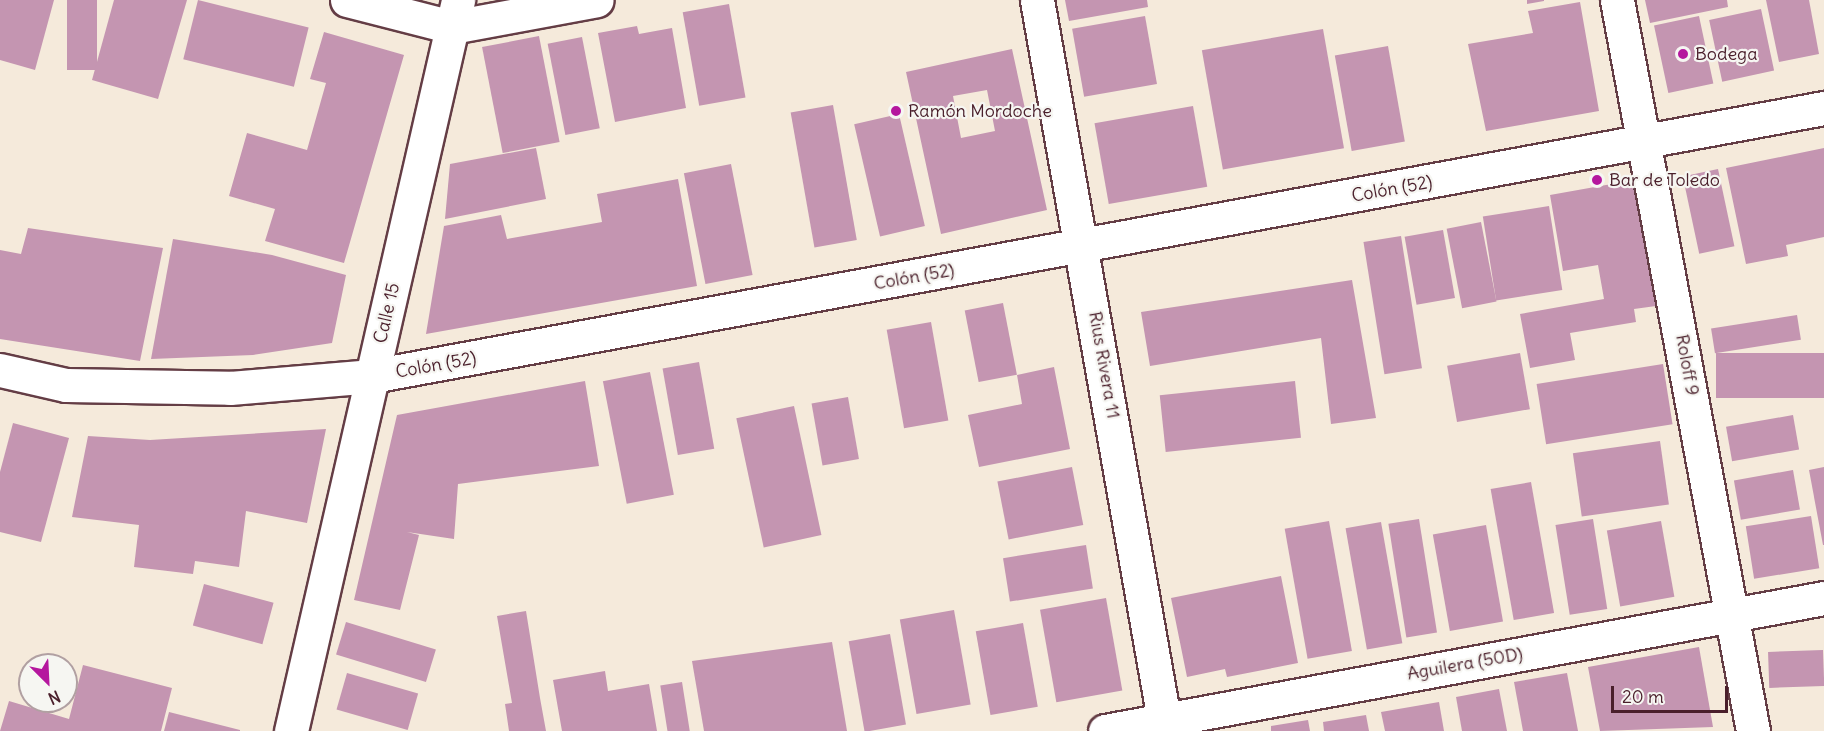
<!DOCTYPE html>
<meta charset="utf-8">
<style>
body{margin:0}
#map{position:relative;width:1824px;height:731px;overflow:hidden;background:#f5eadb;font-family:Delius,sans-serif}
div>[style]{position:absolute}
.building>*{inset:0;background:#c495b1;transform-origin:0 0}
.roads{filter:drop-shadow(2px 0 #643d45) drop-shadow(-2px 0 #643d45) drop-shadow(0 2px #643d45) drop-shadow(0 -2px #643d45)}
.minor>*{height:33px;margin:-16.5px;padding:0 16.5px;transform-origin:16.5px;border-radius:16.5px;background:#fff}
.tertiary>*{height:33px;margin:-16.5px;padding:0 16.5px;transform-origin:16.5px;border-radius:16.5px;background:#fff}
.secondary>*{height:33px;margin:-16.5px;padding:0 16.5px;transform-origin:16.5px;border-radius:16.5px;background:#fff}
.dots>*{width:16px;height:16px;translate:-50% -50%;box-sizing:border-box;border:3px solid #f6f6f2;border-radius:50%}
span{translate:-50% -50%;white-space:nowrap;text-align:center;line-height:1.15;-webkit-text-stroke:4.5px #f6f6f2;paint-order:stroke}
.poi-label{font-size:18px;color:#4a1f2b}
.left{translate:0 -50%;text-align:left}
.street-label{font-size:18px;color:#4a1f2b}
.north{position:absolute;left:18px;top:653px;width:60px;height:60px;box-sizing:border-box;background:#f6f6f2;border:2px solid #b1a0a2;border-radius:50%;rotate:156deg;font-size:16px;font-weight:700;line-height:24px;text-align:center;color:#4a1f2b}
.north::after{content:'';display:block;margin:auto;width:21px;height:27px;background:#b5179e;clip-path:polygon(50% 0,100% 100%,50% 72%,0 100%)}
.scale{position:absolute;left:1611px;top:686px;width:117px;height:27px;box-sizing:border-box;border:3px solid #4a1f2b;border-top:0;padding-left:8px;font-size:18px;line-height:21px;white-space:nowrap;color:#4a1f2b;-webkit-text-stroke:4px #f6f6f2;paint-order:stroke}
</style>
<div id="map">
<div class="building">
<div style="clip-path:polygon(0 0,54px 0,35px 70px,0 60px)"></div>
<div style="left:67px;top:0;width:30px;height:70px"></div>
<div style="clip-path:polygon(114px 0,187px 0,158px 99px,92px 80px)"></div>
<div style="left:198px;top:0;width:114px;height:61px;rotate:14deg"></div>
<div style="clip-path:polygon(1065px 0,1147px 0,1148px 7px,1069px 21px)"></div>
<div style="clip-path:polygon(1527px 0,1544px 0,1544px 1px,1527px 4px)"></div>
<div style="clip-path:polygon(1645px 0,1727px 0,1728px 7px,1650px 23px)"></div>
<div style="clip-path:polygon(1766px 0,1809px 0,1819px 54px,1779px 62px)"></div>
<div style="clip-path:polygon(1580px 2px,1599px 111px,1486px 131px,1468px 44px,1533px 33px,1528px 11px)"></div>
<div style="left:729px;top:4px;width:95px;height:47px;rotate:80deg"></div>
<div style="left:1761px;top:9px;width:63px;height:53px;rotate:78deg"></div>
<div style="left:1145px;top:16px;width:69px;height:74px;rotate:80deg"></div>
<div style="left:1699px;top:16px;width:69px;height:46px;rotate:78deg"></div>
<div style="clip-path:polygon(637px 26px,639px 34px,672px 28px,686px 108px,615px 122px,598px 33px)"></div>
<div style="left:1323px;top:29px;width:121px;height:123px;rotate:80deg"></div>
<div style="clip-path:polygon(324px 32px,404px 55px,344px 263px,265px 241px,275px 209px,229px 196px,247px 133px,307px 150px,326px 83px,310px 79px)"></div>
<div style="left:539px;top:36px;width:108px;height:58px;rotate:79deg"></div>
<div style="left:582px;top:37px;width:93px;height:35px;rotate:79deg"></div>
<div style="left:1388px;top:46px;width:97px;height:54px;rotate:80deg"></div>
<div style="clip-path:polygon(evenodd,1012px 49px,1047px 210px,941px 234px,906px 72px,1012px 49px,987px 90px,995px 131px,961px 138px,953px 96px,987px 90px)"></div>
<div style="left:833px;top:105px;width:137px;height:43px;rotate:80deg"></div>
<div style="left:1193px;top:106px;width:82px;height:100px;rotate:80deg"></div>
<div style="left:899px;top:114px;width:115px;height:46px;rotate:77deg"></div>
<div style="clip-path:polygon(536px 148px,546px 199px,445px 219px,450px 164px)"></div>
<div style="clip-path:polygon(1824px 148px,1824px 237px,1786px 245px,1788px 256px,1746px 264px,1726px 168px)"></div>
<div style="left:731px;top:164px;width:113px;height:48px;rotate:79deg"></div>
<div style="left:1718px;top:169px;width:79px;height:36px;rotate:78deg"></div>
<div style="clip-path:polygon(678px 179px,697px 286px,426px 334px,444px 226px,501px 215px,507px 239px,602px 222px,597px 194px)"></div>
<div style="clip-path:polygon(1634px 180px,1656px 306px,1634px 309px,1636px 322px,1570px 333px,1575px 360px,1530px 368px,1520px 314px,1604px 299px,1598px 265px,1563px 271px,1550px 195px)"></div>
<div style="left:1549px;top:206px;width:85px;height:67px;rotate:81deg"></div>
<div style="left:1481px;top:222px;width:81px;height:35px;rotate:79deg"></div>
<div style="clip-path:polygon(28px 228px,163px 248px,140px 361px,0 339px,0 250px,21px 254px)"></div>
<div style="left:1443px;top:230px;width:69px;height:39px;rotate:80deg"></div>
<div style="left:1401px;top:236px;width:134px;height:38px;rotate:81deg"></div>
<div style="clip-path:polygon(173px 239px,272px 255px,346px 275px,332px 343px,253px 355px,151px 359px)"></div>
<div style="clip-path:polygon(1352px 280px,1376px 418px,1331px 424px,1321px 338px,1150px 366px,1141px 312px)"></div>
<div style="left:1003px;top:303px;width:73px;height:39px;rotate:79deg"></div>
<div style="left:1797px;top:315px;width:25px;height:87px;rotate:81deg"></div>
<div style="left:931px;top:322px;width:100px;height:45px;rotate:80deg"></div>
<div style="left:1520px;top:353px;width:57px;height:74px;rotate:80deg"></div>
<div style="left:1824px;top:353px;width:45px;height:108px;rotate:90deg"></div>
<div style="left:699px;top:362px;width:88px;height:37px;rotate:80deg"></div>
<div style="left:1663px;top:364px;width:61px;height:128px;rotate:81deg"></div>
<div style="clip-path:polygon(1054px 367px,1070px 449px,979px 467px,968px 415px,1022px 404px,1017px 375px)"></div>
<div style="left:650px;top:372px;width:125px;height:48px;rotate:79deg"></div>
<div style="clip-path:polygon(585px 381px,599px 466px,458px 484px,454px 539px,407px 532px,419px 535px,400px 610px,354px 600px,397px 415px)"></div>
<div style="left:1295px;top:381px;width:57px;height:136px;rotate:84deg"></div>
<div style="left:848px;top:397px;width:63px;height:37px;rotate:80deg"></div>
<div style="left:794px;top:406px;width:132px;height:59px;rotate:78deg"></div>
<div style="left:1793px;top:415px;width:35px;height:68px;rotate:80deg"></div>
<div style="clip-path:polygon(13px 423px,69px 438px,41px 542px,0 532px,0 472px)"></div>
<div style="clip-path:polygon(326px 429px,307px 523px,246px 511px,239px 567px,195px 561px,193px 574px,134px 567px,139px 525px,72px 517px,88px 436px,150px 440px)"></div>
<div style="left:1660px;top:441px;width:64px;height:88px;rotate:82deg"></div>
<div style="left:1072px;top:467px;width:59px;height:76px;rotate:79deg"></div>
<div style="clip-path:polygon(1824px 467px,1824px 545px,1823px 545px,1809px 470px)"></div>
<div style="left:1793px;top:470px;width:40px;height:60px;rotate:80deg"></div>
<div style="left:1531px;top:482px;width:133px;height:41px;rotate:80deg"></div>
<div style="left:1811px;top:516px;width:53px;height:66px;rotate:81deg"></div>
<div style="left:1419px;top:519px;width:115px;height:31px;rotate:81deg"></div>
<div style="left:1593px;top:519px;width:91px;height:38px;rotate:81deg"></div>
<div style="left:1329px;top:521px;width:132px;height:45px;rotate:80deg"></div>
<div style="left:1661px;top:521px;width:77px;height:55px;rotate:80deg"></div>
<div style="left:1381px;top:522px;width:123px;height:36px;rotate:80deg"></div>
<div style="left:1486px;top:525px;width:98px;height:54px;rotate:80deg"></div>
<div style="left:1086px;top:545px;width:44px;height:84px;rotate:81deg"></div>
<div style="clip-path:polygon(1281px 576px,1298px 663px,1227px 677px,1225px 669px,1187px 677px,1171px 598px)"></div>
<div style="left:204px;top:584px;width:72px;height:43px;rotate:15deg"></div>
<div style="left:1106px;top:598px;width:94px;height:67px;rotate:80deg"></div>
<div style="left:954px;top:610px;width:96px;height:55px;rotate:80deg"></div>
<div style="clip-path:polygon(526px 611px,540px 698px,546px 731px,509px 731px,505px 704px,512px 703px,497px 616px)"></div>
<div style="left:346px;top:622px;width:94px;height:34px;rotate:17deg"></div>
<div style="left:1023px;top:623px;width:85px;height:48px;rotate:80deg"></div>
<div style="left:890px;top:634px;width:92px;height:42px;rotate:80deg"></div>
<div style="clip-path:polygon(832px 642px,847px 731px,704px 731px,692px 661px)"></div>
<div style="clip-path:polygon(1699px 647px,1713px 727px,1600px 731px,1588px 667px)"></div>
<div style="left:1823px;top:650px;width:36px;height:55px;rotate:88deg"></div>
<div style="clip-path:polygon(83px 665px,172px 688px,161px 731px,0 731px,9px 701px,69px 719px)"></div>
<div style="clip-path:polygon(605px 671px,608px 691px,649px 684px,657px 731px,562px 731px,553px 680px)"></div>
<div style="left:347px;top:673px;width:74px;height:38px;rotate:16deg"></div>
<div style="clip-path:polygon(1567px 673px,1578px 731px,1523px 731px,1514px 682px)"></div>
<div style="left:682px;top:682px;width:50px;height:22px;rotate:81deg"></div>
<div style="clip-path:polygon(1499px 689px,1507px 731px,1462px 731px,1456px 697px)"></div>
<div style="clip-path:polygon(1439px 702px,1444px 731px,1385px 731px,1381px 712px)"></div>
<div style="clip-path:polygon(169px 712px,240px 730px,240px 731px,164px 731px)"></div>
<div style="clip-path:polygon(1366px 715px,1369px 731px,1324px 731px,1323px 722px)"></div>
<div style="clip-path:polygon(1308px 720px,1310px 731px,1271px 731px,1271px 726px)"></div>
</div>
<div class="roads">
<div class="minor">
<div style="left:347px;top:0;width:108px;rotate:14.4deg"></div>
<div style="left:452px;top:27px;width:147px;rotate:-10.5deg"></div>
<div style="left:1037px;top:0;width:742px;rotate:79.99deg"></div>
<div style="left:1617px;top:0;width:744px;rotate:79.46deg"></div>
<div style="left:372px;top:376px;width:386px;rotate:-77.1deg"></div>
<div style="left:1105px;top:731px;width:731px;rotate:-10.48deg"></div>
</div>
<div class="tertiary">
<div style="left:291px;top:731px;width:364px;rotate:-77.1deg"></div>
</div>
<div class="secondary">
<div style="left:0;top:370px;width:68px;rotate:12.8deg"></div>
<div style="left:66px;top:385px;width:164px;rotate:1deg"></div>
<div style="left:230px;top:388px;width:143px;rotate:-4.8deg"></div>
<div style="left:372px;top:376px;width:1477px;rotate:-10.46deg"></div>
</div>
</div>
<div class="dots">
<div style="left:1683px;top:54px;background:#b5179e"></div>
<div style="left:896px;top:111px;background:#b5179e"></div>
<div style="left:1597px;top:180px;background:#b5179e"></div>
</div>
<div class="poi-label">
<span class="left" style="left:1695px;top:54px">Bodega</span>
<span class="left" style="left:908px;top:111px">Ramón Mordoche</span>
<span class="left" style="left:1609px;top:180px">Bar de Toledo</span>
</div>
<div class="street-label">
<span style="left:1392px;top:189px;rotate:-10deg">Colón (52)</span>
<span style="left:914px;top:277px;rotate:-10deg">Colón (52)</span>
<span style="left:387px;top:313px;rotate:-77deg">Calle 15</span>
<span style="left:436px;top:365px;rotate:-10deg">Colón (52)</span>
<span style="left:1104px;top:365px;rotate:80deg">Rius Rivera 11</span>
<span style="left:1687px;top:365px;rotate:80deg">Roloff 9</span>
<span style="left:1465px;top:664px;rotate:-10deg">Aguilera (50D)</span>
</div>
<div class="north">N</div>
<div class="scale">20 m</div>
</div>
